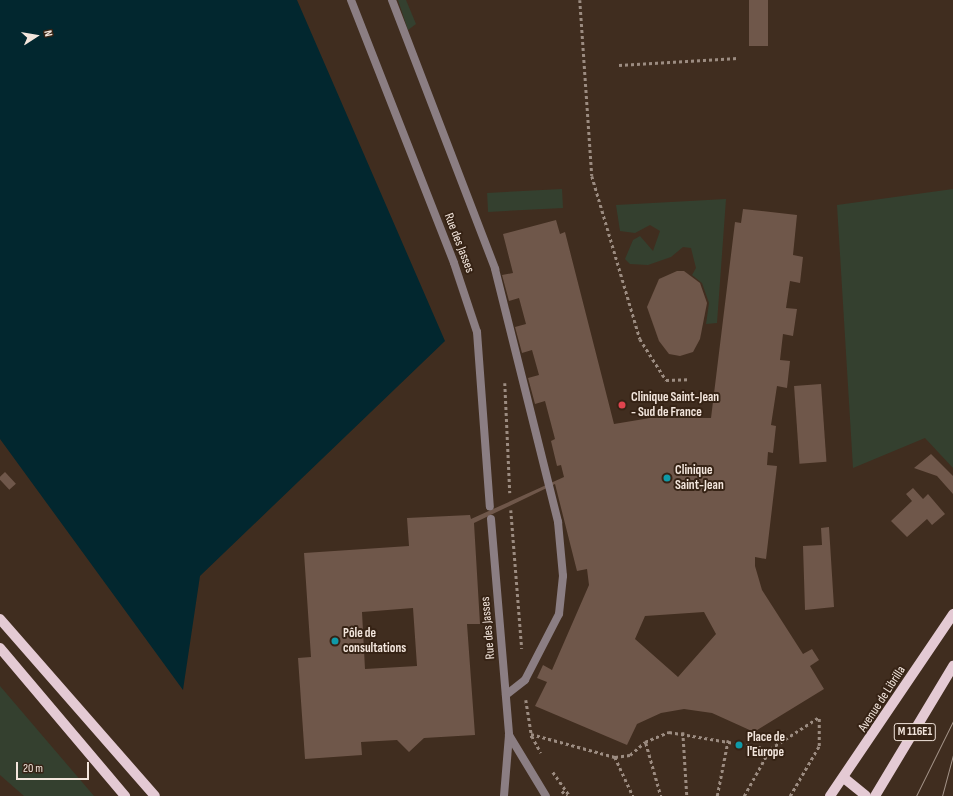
<!DOCTYPE html>
<meta charset="utf-8">
<style>
body{margin:0}
#map{position:relative;width:953px;height:796px;overflow:hidden;background:#402d1f;font-family:"Sofia Sans Condensed",sans-serif}
div>[style]{position:absolute}
.green>*{inset:0;background:#34402f;transform-origin:0 0}
.water>*{inset:0;background:#02272f}
.building>*{inset:0;background:#6f574a;transform-origin:0 0}
.path>*{height:2.5px;margin-top:-1.25px;transform-origin:0;background:repeating-linear-gradient(90deg,#9c8c81 0 3px,transparent 0 6px)}
.lane>*{height:8px;margin:-4px;padding:0 4px;transform-origin:4px;border-radius:4px;background:#8b7e83}
.street>*{height:8px;margin:-4px;padding:0 4px;transform-origin:4px;border-radius:4px;background:#8b7e83}
.primary>*{height:10px;margin:-5px;padding:0 5px;transform-origin:5px;border-radius:5px;background:#e4cad4}
.tram>*{height:1px;margin:-0.5px;padding:0 0.5px;transform-origin:0.5px;border-radius:0.5px;background:#a39388}
.dots>*{width:11px;height:11px;translate:-50% -50%;box-sizing:border-box;border:2px solid #362315;border-radius:50%}
span{translate:-50% -50%;white-space:nowrap;text-align:center;line-height:1.15;-webkit-text-stroke:4px #362315;paint-order:stroke}
.shield-label span{padding:1px 3px;background:#362315;border:1px solid;border-radius:3px;-webkit-text-stroke-width:0}
.shield-label{font-size:12px;color:#f3e6dd;font-weight:700}
.street-label{font-size:13px;color:#f3e6dd}
.poi-label{font-size:13px;color:#f3e6dd;font-weight:700}
.left{translate:0 -50%;text-align:left}
.north{position:absolute;left:16px;top:16px;width:40px;height:40px;-webkit-text-stroke:3px #362315;paint-order:stroke;rotate:78deg;font-size:11px;font-weight:700;line-height:16px;text-align:center;color:#f3e6dd}
.north::after{content:'';display:block;margin:auto;width:14px;height:18px;background:#f3e6dd;clip-path:polygon(50% 0,100% 100%,50% 72%,0 100%)}
.scale{position:absolute;left:16px;top:762px;width:73px;height:18px;box-sizing:border-box;border:2px solid #f3e6dd;border-top:0;padding-left:5px;font-size:12px;line-height:14px;white-space:nowrap;color:#f3e6dd;-webkit-text-stroke:3px #362315;paint-order:stroke}
</style>
<div id="map">
<div class="green">
<div style="clip-path:polygon(398px 0,406px 0,416px 24px,408px 30px)"></div>
<div style="left:562px;top:189px;width:19px;height:75px;rotate:87deg"></div>
<div style="clip-path:polygon(953px 189px,953px 468px,925px 438px,853px 468px,837px 205px)"></div>
<div style="clip-path:polygon(726px 199px,717px 323px,706px 324px,709px 303px,702px 283px,692px 275px,696px 268px,691px 248px,683px 247px,671px 257px,648px 265px,630px 264px,625px 259px,633px 240px,640px 236px,653px 251px,660px 231px,650px 225px,635px 233px,620px 231px,616px 205px)"></div>
<div style="clip-path:polygon(0 686px,94px 796px,24px 796px,0 775px)"></div>
</div>
<div class="water">
<div style="clip-path:polygon(0 0,297px 0,445px 341px,200px 576px,183px 690px,0 439px)"></div>
</div>
<div class="building">
<div style="left:749px;top:0;width:19px;height:46px"></div>
<div style="clip-path:polygon(evenodd,743px 209px,797px 215px,793px 255px,803px 257px,800px 283px,790px 281px,786px 308px,797px 309px,793px 336px,783px 334px,780px 360px,790px 361px,787px 388px,777px 386px,771px 425px,776px 426px,773px 453px,768px 452px,767px 465px,777px 466px,766px 559px,755px 557px,755px 566px,762px 590px,803px 654px,812px 649px,819px 660px,810px 666px,824px 689px,754px 732px,712px 713px,684px 709px,661px 713px,637px 724px,627px 745px,535px 706px,547px 682px,537px 678px,543px 665px,552px 670px,589px 585px,587px 569px,577px 571px,555px 484px,474px 523px,480px 624px,467px 624px,475px 735px,424px 738px,409px 752px,397px 740px,361px 742px,362px 755px,305px 759px,298px 658px,311px 657px,304px 553px,409px 546px,407px 518px,470px 515px,471px 519px,564px 477px,561px 465px,557px 466px,551px 441px,555px 439px,545px 401px,535px 404px,528px 378px,539px 375px,532px 350px,522px 353px,515px 327px,526px 324px,519px 298px,509px 301px,502px 275px,513px 273px,503px 234px,556px 220px,560px 234px,565px 232px,614px 424px,650px 418px,711px 418px,735px 222px,741px 223px,743px 209px,413px 608px,417px 666px,365px 669px,362px 612px,413px 608px,743px 209px,704px 612px,716px 634px,678px 677px,635px 639px,645px 616px,704px 612px)"></div>
<div style="clip-path:polygon(677px 271px,684px 271px,700px 283px,707px 303px,700px 339px,693px 352px,680px 356px,669px 354px,659px 341px,647px 307px,659px 279px)"></div>
<div style="left:821px;top:384px;width:78px;height:27px;rotate:86deg"></div>
<div style="clip-path:polygon(931px 454px,953px 476px,953px 494px,937px 476px,914px 468px)"></div>
<div style="left:5px;top:472px;width:16px;height:9px;rotate:47deg"></div>
<div style="clip-path:polygon(913px 488px,923px 499px,928px 494px,945px 514px,932px 525px,927px 519px,907px 537px,891px 521px,912px 501px,906px 494px)"></div>
<div style="clip-path:polygon(829px 527px,834px 607px,805px 610px,803px 546px,822px 545px,821px 528px)"></div>
</div>
<div class="path">
<div style="left:580px;top:0;width:176px;rotate:86.1deg"></div>
<div style="left:592px;top:176px;width:170px;rotate:73.6deg"></div>
<div style="left:640px;top:339px;width:49px;rotate:57.6deg"></div>
<div style="left:666px;top:380px;width:23px;rotate:-2deg"></div>
<div style="left:619px;top:65px;width:119px;rotate:-3.4deg"></div>
<div style="left:505px;top:383px;width:110px;rotate:87.4deg"></div>
<div style="left:511px;top:510px;width:139px;rotate:85.5deg"></div>
<div style="left:526px;top:700px;width:38px;rotate:81deg"></div>
<div style="left:683px;top:732px;width:64px;rotate:86.4deg"></div>
<div style="left:531px;top:734px;width:87px;rotate:15.3deg"></div>
<div style="left:615px;top:757px;width:15px;rotate:-8deg"></div>
<div style="left:630px;top:755px;width:20px;rotate:-41deg"></div>
<div style="left:645px;top:742px;width:26px;rotate:-23deg"></div>
<div style="left:669px;top:732px;width:102px;rotate:9.6deg"></div>
<div style="left:532px;top:736px;width:19px;rotate:62deg"></div>
<div style="left:646px;top:743px;width:55px;rotate:74.2deg"></div>
<div style="left:615px;top:757px;width:43px;rotate:65.2deg"></div>
<div style="left:553px;top:772px;width:29px;rotate:55deg"></div>
<div style="left:562px;top:791px;width:7px;rotate:45deg"></div>
<div style="left:717px;top:796px;width:57px;rotate:-78.9deg"></div>
<div style="left:744px;top:796px;width:54px;rotate:-61deg"></div>
<div style="left:770px;top:749px;width:59px;rotate:-33.1deg"></div>
<div style="left:790px;top:796px;width:58px;rotate:-59.9deg"></div>
<div style="left:819px;top:746px;width:29px;rotate:-90deg"></div>
</div>
<div class="lane">
<div style="left:392px;top:0;width:288px;rotate:69deg"></div>
<div style="left:495px;top:269px;width:261px;rotate:76deg"></div>
<div style="left:558px;top:522px;width:54px;rotate:84.7deg"></div>
<div style="left:563px;top:576px;width:38px;rotate:96deg"></div>
<div style="left:559px;top:614px;width:74px;rotate:117.3deg"></div>
<div style="left:525px;top:680px;width:24px;rotate:142deg"></div>
</div>
<div class="street">
<div style="left:351px;top:0;width:282px;rotate:68.6deg"></div>
<div style="left:454px;top:263px;width:73px;rotate:71.6deg"></div>
<div style="left:477px;top:332px;width:175px;rotate:85.8deg"></div>
<div style="left:491px;top:519px;width:217px;rotate:85.2deg"></div>
<div style="left:509px;top:735px;width:61px;rotate:94.7deg"></div>
<div style="left:509px;top:735px;width:71px;rotate:58.8deg"></div>
</div>
<div class="primary">
<div style="left:0;top:619px;width:235px;rotate:48.8deg"></div>
<div style="left:0;top:648px;width:194px;rotate:49.8deg"></div>
<div style="left:844px;top:778px;width:28px;rotate:39deg"></div>
<div style="left:830px;top:796px;width:220px;rotate:-55.9deg"></div>
<div style="left:875px;top:796px;width:152px;rotate:-59deg"></div>
</div>
<div class="tram">
<div style="left:916px;top:796px;width:84px;rotate:-63.7deg"></div>
<div style="left:942px;top:796px;width:42px;rotate:-75deg"></div>
</div>
<div class="dots">
<div style="left:622px;top:405px;background:#e0444e"></div>
<div style="left:667px;top:478px;background:#0f9aa8"></div>
<div style="left:335px;top:641px;background:#0f9aa8"></div>
<div style="left:739px;top:745px;background:#0f9aa8"></div>
</div>
<div class="shield-label">
<span style="left:915px;top:732px">M 116E1</span>
</div>
<div class="street-label">
<span style="left:459px;top:243px;rotate:69deg">Rue des Jasses</span>
<span style="left:488px;top:628px;rotate:-95deg">Rue des Jasses</span>
<span style="left:882px;top:699px;rotate:-57deg">Avenue de Librilla</span>
</div>
<div class="poi-label">
<span class="left" style="left:631px;top:405px">Clinique Saint-Jean<br>- Sud de France</span>
<span class="left" style="left:675px;top:478px">Clinique<br>Saint-Jean</span>
<span class="left" style="left:343px;top:641px">Pôle de<br>consultations</span>
<span class="left" style="left:747px;top:745px">Place de<br>l'Europe</span>
</div>
<div class="north">N</div>
<div class="scale">20 m</div>
</div>
